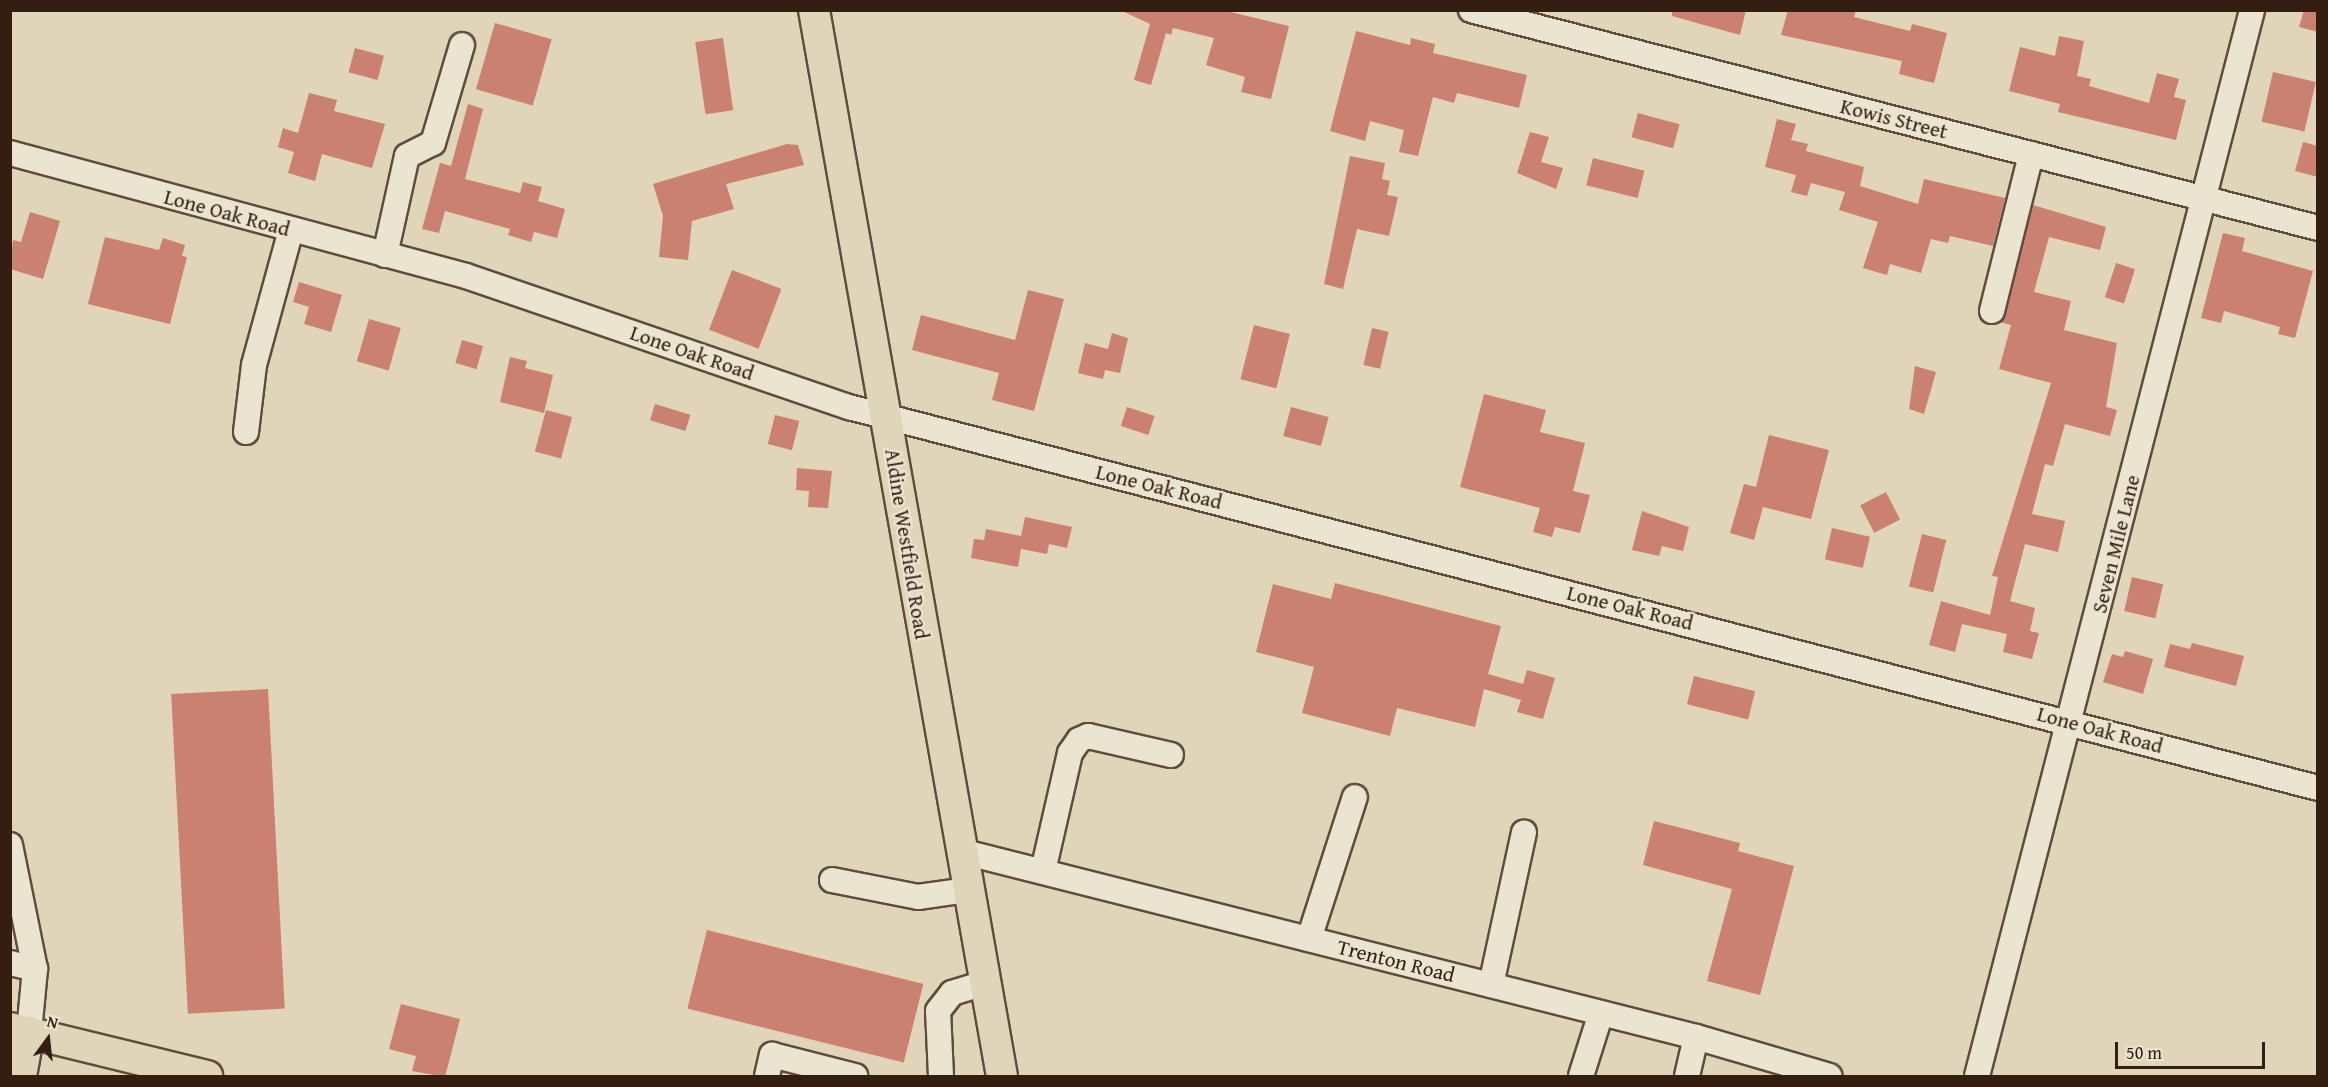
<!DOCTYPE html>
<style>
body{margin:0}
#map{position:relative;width:2328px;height:1087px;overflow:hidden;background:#e0d5b8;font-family:"Gentium Book Plus",serif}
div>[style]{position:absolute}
.building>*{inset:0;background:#ca8171;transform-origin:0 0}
.roads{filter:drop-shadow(2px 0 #5f4c3b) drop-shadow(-2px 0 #5f4c3b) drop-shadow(0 2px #5f4c3b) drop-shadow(0 -2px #5f4c3b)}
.minor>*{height:24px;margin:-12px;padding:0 12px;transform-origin:12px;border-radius:12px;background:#ebe4d1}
.major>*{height:30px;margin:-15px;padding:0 15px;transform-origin:15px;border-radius:15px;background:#e0d5b8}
span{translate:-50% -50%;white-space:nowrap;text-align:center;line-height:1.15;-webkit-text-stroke:4.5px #ebe4d1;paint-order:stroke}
.street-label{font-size:21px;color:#341e11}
.frame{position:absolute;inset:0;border:12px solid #341e11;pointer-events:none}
.north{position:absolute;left:18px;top:1009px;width:60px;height:60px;-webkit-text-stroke:4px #ebe4d1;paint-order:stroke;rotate:15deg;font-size:16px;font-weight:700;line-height:24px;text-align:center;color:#341e11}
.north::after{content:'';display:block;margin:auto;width:21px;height:27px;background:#341e11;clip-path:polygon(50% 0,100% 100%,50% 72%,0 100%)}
.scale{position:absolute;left:2115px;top:1042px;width:150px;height:27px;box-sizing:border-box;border:3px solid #341e11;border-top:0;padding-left:8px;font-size:18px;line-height:21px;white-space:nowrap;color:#341e11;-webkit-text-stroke:4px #ebe4d1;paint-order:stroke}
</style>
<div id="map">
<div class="building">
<div style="clip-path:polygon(1120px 10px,1222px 10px,1289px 26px,1271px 99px,1241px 92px,1245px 77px,1206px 65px,1214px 38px,1173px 28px,1171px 35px,1166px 33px,1151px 85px,1134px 80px,1150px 24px)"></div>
<div style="clip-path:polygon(1672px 10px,1746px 10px,1740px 35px,1672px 16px)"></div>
<div style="clip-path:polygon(1788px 10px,1856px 10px,1854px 17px,1910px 31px,1912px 24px,1947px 33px,1934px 83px,1899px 74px,1902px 61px,1781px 35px)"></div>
<div style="clip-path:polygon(2304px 10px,2318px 10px,2318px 32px,2299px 27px)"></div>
<div style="left:495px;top:23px;width:59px;height:69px;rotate:16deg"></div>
<div style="clip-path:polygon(1356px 31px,1410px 45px,1411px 38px,1435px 44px,1433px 53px,1527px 75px,1519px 108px,1457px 93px,1454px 103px,1433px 97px,1418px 156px,1399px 152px,1404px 130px,1370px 121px,1365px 141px,1330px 131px)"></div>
<div style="clip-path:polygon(2059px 36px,2084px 41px,2077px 76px,2091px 79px,2089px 86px,2149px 103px,2157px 73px,2179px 79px,2174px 97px,2186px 100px,2176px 140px,2058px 112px,2060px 104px,2009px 91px,2020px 47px,2055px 56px)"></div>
<div style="left:723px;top:38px;width:73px;height:28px;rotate:82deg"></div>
<div style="left:355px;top:48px;width:30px;height:25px;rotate:15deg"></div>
<div style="left:2273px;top:72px;width:44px;height:51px;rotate:13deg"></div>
<div style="clip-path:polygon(309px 93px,337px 100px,334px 111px,385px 124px,372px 168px,322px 154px,315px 181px,288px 173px,294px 152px,278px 147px,283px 128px,298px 133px)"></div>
<div style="clip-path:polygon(468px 104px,483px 109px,465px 179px,520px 193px,523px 182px,542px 187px,538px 201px,565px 209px,557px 238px,534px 232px,531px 242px,508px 235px,510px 229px,445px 211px,439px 233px,422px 229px,440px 163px,451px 166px)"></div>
<div style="left:1638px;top:113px;width:43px;height:25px;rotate:15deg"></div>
<div style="clip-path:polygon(1777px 119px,1796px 124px,1791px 140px,1808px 144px,1806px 151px,1864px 167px,1860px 186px,1918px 204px,1924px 179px,2005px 198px,1993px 246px,1950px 236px,1948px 243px,1931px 239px,1921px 273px,1890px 264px,1887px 275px,1863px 268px,1878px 222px,1839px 210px,1845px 192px,1811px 183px,1807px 196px,1791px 192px,1796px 175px,1765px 167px)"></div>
<div style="clip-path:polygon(1530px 132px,1549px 137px,1541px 162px,1563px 168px,1556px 189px,1517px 173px)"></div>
<div style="clip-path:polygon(2303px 142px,2318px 146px,2318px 177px,2295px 171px)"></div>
<div style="clip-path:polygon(787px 144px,798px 145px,804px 165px,726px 184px,734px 209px,692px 221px,688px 260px,659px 257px,663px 216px,653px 184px)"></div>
<div style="clip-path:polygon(1350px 156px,1385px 163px,1382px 179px,1390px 181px,1387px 195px,1398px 197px,1389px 236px,1357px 229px,1343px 289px,1324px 284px)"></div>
<div style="left:1593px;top:158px;width:53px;height:28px;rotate:14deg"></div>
<div style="clip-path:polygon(2033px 205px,2106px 227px,2100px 250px,2049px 237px,2034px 292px,2071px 301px,2064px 330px,2117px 343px,2106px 407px,2117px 410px,2110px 436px,2065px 424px,2053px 466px,2045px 464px,2032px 514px,2065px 521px,2058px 552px,2025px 544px,2010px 601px,2035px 608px,2030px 631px,2039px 633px,2032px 659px,2003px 652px,2007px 634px,1962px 624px,1955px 652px,1929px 645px,1941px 601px,1990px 615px,1998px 577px,1992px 576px,2051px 383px,1999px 369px,2011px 325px,2000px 322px)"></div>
<div style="clip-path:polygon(30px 212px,60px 221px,43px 279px,10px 269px,13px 240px,21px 242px)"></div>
<div style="clip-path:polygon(2223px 233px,2245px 238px,2242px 251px,2313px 271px,2295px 338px,2278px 334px,2280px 327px,2224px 311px,2221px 323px,2201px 318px)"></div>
<div style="clip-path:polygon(105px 237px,159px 250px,163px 238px,185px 245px,182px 256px,187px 257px,170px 324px,88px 304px)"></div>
<div style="left:2116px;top:263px;width:20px;height:36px;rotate:18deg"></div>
<div style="left:732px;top:270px;width:53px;height:64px;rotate:21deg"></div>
<div style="clip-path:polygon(299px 282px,342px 295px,331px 332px,304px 324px,309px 307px,293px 302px)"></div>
<div style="clip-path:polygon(1028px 290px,1064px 299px,1034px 411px,992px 400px,999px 373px,912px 350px,921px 315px,1015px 340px)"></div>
<div style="left:369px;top:319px;width:33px;height:44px;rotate:16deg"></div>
<div style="left:1254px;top:325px;width:37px;height:56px;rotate:14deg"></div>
<div style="left:1372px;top:328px;width:17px;height:38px;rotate:13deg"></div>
<div style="clip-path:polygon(1112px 333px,1128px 338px,1120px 373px,1105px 370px,1103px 379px,1078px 373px,1085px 343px,1108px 349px)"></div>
<div style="left:462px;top:340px;width:22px;height:24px;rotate:16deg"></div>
<div style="clip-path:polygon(510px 357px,527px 361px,525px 368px,553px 375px,544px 413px,500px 402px)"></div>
<div style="clip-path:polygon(1915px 366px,1936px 372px,1924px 414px,1909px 409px)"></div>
<div style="clip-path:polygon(1484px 394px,1546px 410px,1540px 432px,1585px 443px,1573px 491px,1590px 495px,1580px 533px,1555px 527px,1552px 537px,1533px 532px,1540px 508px,1460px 487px)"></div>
<div style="left:655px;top:404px;width:37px;height:17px;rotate:17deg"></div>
<div style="left:1127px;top:407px;width:29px;height:20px;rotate:18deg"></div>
<div style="left:1291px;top:407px;width:39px;height:30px;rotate:15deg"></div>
<div style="left:546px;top:410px;width:27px;height:43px;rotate:15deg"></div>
<div style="left:775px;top:415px;width:25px;height:30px;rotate:14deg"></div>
<div style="clip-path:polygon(1769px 435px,1829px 450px,1811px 519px,1763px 507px,1754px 540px,1730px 533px,1744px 484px,1756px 487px)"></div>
<div style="clip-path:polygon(797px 468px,832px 471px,828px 508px,808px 507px,809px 491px,796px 490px)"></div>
<div style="left:1886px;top:492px;width:31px;height:29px;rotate:63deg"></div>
<div style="clip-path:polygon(1642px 511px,1689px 527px,1683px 551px,1662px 546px,1659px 556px,1632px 550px)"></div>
<div style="clip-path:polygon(1025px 517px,1072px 527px,1067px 548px,1049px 544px,1047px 554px,1021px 549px,1018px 567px,971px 558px,974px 539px,984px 540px,986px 529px,1021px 536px)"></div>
<div style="left:1832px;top:528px;width:39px;height:32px;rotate:13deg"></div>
<div style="left:1922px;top:534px;width:25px;height:54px;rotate:14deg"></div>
<div style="left:2132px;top:577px;width:32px;height:35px;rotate:13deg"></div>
<div style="clip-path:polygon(1335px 583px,1501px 626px,1488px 674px,1523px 684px,1527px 670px,1555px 678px,1543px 719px,1517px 712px,1521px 700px,1484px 689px,1475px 727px,1397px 708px,1390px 736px,1302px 713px,1314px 667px,1256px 652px,1273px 584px,1331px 599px)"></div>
<div style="clip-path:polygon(2192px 643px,2244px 656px,2236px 686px,2164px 667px,2170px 644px,2190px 649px)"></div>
<div style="clip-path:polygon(2125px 651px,2153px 659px,2143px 694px,2103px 682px,2112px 654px,2123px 657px)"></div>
<div style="left:1694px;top:676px;width:63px;height:29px;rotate:14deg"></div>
<div style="left:268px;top:689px;width:320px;height:97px;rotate:87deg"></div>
<div style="clip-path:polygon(1654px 821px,1740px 843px,1738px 851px,1794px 866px,1760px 995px,1707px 981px,1732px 889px,1643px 865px)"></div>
<div style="left:707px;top:930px;width:223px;height:81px;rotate:14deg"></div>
<div style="clip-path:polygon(401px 1004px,460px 1019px,445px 1077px,412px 1071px,416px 1056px,389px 1049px)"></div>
</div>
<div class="roads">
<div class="minor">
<div style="left:1471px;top:10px;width:875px;rotate:14.43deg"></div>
<div style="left:10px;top:153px;width:472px;rotate:15.1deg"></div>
<div style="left:466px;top:276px;width:405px;rotate:18.9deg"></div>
<div style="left:849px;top:407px;width:1518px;rotate:14.54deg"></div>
<div style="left:385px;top:255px;width:101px;rotate:-77.5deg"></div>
<div style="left:407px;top:156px;width:29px;rotate:-27deg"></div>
<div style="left:433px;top:143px;width:102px;rotate:-73.5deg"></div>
<div style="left:1992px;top:311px;width:162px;rotate:-76deg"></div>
<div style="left:246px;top:432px;width:67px;rotate:-83.2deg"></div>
<div style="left:254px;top:365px;width:140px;rotate:-74.7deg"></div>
<div style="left:10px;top:845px;width:126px;rotate:78.6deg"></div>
<div style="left:960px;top:851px;width:759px;rotate:14.18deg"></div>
<div style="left:1696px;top:1037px;width:139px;rotate:16.3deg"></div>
<div style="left:1043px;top:871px;width:121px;rotate:-77.1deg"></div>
<div style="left:1070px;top:753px;width:16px;rotate:-55deg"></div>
<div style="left:1079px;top:740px;width:10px;rotate:-24deg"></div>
<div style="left:1088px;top:736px;width:85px;rotate:12.9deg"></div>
<div style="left:832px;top:880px;width:88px;rotate:11.2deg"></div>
<div style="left:918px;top:897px;width:49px;rotate:-8.1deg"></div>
<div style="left:1309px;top:939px;width:149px;rotate:-72.1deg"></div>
<div style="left:10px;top:963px;width:26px;rotate:13deg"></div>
<div style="left:35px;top:969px;width:63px;rotate:95.4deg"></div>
<div style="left:1491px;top:985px;width:156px;rotate:-77.8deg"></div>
<div style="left:767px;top:1076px;width:22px;rotate:-77deg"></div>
<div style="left:772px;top:1055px;width:86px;rotate:14.2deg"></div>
<div style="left:941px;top:1076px;width:65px;rotate:-92.6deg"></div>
<div style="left:938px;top:1011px;width:23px;rotate:-52deg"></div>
<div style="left:952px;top:993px;width:34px;rotate:-17deg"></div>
<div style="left:1581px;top:1076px;width:66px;rotate:-72.4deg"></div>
<div style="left:1687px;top:1076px;width:40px;rotate:-77deg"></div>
<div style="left:1977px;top:1076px;width:1101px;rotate:-75.53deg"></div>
</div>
<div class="major">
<div style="left:814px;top:10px;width:1082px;rotate:80deg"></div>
<div style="left:10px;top:1028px;width:203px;rotate:13.7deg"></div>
<div style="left:21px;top:1076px;width:45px;rotate:-79.7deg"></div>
</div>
</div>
<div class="street-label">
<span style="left:1894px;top:119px;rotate:14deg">Kowis Street</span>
<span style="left:227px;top:213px;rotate:15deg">Lone Oak Road</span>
<span style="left:692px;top:353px;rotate:19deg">Lone Oak Road</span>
<span style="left:1159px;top:487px;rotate:14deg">Lone Oak Road</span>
<span style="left:907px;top:544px;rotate:81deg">Aldine Westfield Road</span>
<span style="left:2116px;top:544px;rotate:-76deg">Seven Mile Lane</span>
<span style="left:1630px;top:608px;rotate:14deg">Lone Oak Road</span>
<span style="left:2100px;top:730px;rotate:15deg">Lone Oak Road</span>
<span style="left:1396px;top:961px;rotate:14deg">Trenton Road</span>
</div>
<div class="frame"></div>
<div class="north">N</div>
<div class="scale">50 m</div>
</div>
